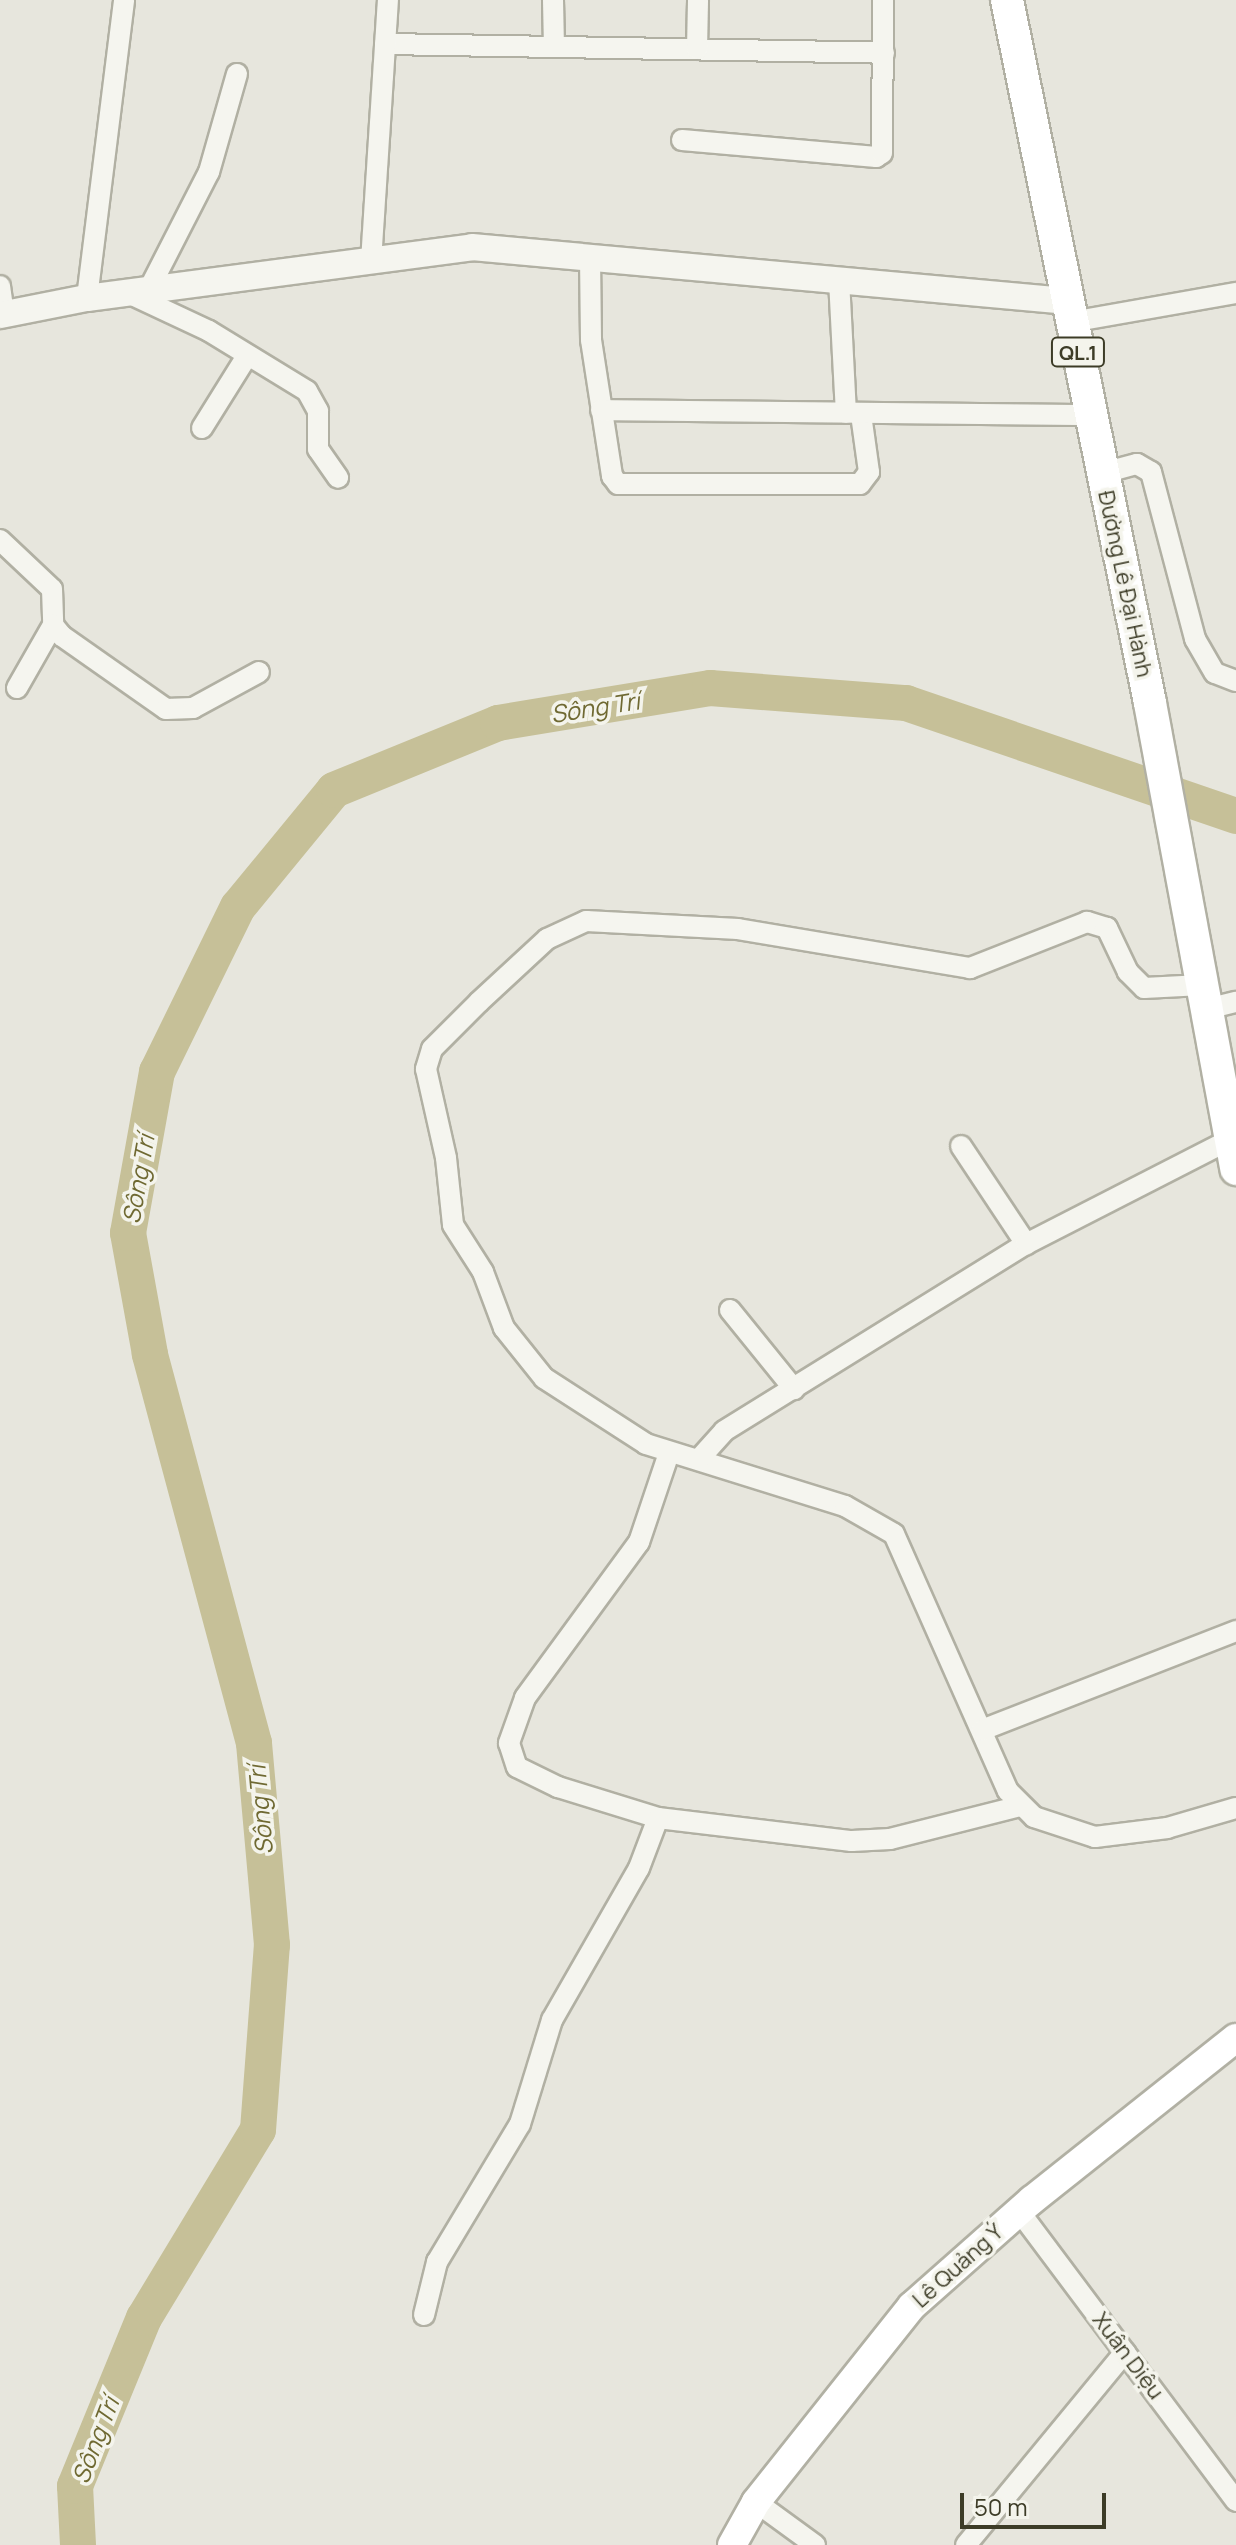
<!DOCTYPE html>
<meta charset="utf-8">
<style>
body{margin:0}
#map{position:relative;width:1236px;height:2545px;overflow:hidden;background:#e7e6dd;font-family:Manrope,sans-serif}
div>[style]{position:absolute}
.river>*{height:36px;margin:-18px;padding:0 18px;transform-origin:18px;border-radius:18px;background:#c6c098}
.roads{filter:drop-shadow(2px 0 #b1b0a3) drop-shadow(-2px 0 #b1b0a3) drop-shadow(0 2px #b1b0a3) drop-shadow(0 -2px #b1b0a3)}
.minor>*{height:20px;margin:-10px;padding:0 10px;transform-origin:10px;border-radius:10px;background:#f5f5ef}
.tertiary>*{height:26px;margin:-13px;padding:0 13px;transform-origin:13px;border-radius:13px;background:#f5f5ef}
.secondary>*{height:28px;margin:-14px;padding:0 14px;transform-origin:14px;border-radius:14px;background:#fff}
.primary>*{height:32px;margin:-16px;padding:0 16px;transform-origin:16px;border-radius:16px;background:#fff}
span{translate:-50% -50%;white-space:nowrap;text-align:center;line-height:1.15;-webkit-text-stroke:7px #f4f4ec;paint-order:stroke}
.shield-label span{padding:2px 6px;background:#f4f4ec;border:2px solid;border-radius:6px;-webkit-text-stroke-width:0}
.shield-label{font-size:20px;color:#3d3c27;font-weight:700}
.street-label{font-size:22px;color:#3d3c27}
.water-label{font-size:24px;color:#6f6932;font-style:italic}
.scale{position:absolute;left:960px;top:2493px;width:146px;height:36px;box-sizing:border-box;border:4px solid #3d3c27;border-top:0;padding-left:10px;font-size:24px;line-height:28px;white-space:nowrap;color:#3d3c27;-webkit-text-stroke:6px #f4f4ec;paint-order:stroke}
</style>
<div id="map">
<div class="river">
<div style="left:78px;top:2545px;width:59px;rotate:-92.9deg"></div>
<div style="left:75px;top:2486px;width:182px;rotate:-67.7deg"></div>
<div style="left:144px;top:2318px;width:220px;rotate:-58.8deg"></div>
<div style="left:258px;top:2130px;width:186px;rotate:-85.7deg"></div>
<div style="left:272px;top:1945px;width:203px;rotate:-95.1deg"></div>
<div style="left:254px;top:1743px;width:403px;rotate:-105deg"></div>
<div style="left:150px;top:1354px;width:123px;rotate:-100.3deg"></div>
<div style="left:128px;top:1233px;width:164px;rotate:-79.8deg"></div>
<div style="left:157px;top:1072px;width:184px;rotate:-63.9deg"></div>
<div style="left:238px;top:907px;width:151px;rotate:-50.6deg"></div>
<div style="left:334px;top:790px;width:177px;rotate:-22.2deg"></div>
<div style="left:498px;top:723px;width:215px;rotate:-9.4deg"></div>
<div style="left:710px;top:688px;width:197px;rotate:4.4deg"></div>
<div style="left:906px;top:703px;width:349px;rotate:18.9deg"></div>
</div>
<div class="roads">
<div class="minor">
<div style="left:553px;top:0;width:46px;rotate:88.8deg"></div>
<div style="left:385px;top:44px;width:499px;rotate:1deg"></div>
<div style="left:697px;top:49px;width:49px;rotate:-88.8deg"></div>
<div style="left:682px;top:140px;width:195px;rotate:5deg"></div>
<div style="left:876px;top:157px;width:7px;rotate:-34deg"></div>
<div style="left:882px;top:153px;width:153px;rotate:-89.6deg"></div>
<div style="left:590px;top:257px;width:83px;rotate:89.3deg"></div>
<div style="left:591px;top:340px;width:138px;rotate:81.2deg"></div>
<div style="left:612px;top:476px;width:10px;rotate:53deg"></div>
<div style="left:618px;top:484px;width:242px"></div>
<div style="left:860px;top:484px;width:15px;rotate:-53deg"></div>
<div style="left:869px;top:472px;width:59px;rotate:-97.9deg"></div>
<div style="left:371px;top:262px;width:263px;rotate:-86.3deg"></div>
<div style="left:839px;top:280px;width:133px;rotate:87deg"></div>
<div style="left:0;top:286px;width:28px;rotate:82deg"></div>
<div style="left:148px;top:291px;width:134px;rotate:-62.9deg"></div>
<div style="left:209px;top:172px;width:102px;rotate:-74.1deg"></div>
<div style="left:128px;top:293px;width:89px;rotate:25.1deg"></div>
<div style="left:209px;top:331px;width:115px;rotate:31.5deg"></div>
<div style="left:307px;top:391px;width:23px;rotate:61deg"></div>
<div style="left:318px;top:411px;width:38px;rotate:90deg"></div>
<div style="left:318px;top:449px;width:35px;rotate:55deg"></div>
<div style="left:87px;top:298px;width:300px;rotate:-82.9deg"></div>
<div style="left:1071px;top:322px;width:168px;rotate:-10deg"></div>
<div style="left:601px;top:410px;width:491px;rotate:0.6deg"></div>
<div style="left:202px;top:428px;width:85px;rotate:-58deg"></div>
<div style="left:1103px;top:473px;width:35px;rotate:-15deg"></div>
<div style="left:1137px;top:464px;width:16px;rotate:30deg"></div>
<div style="left:1151px;top:472px;width:173px;rotate:75.2deg"></div>
<div style="left:1195px;top:639px;width:39px;rotate:60deg"></div>
<div style="left:1215px;top:673px;width:22px;rotate:21deg"></div>
<div style="left:0;top:540px;width:71px;rotate:43.3deg"></div>
<div style="left:52px;top:589px;width:36px;rotate:88deg"></div>
<div style="left:53px;top:625px;width:14px;rotate:51deg"></div>
<div style="left:62px;top:636px;width:127px;rotate:35.1deg"></div>
<div style="left:166px;top:709px;width:27px;rotate:-2deg"></div>
<div style="left:193px;top:708px;width:75px;rotate:-28.6deg"></div>
<div style="left:17px;top:688px;width:73px;rotate:-60.3deg"></div>
<div style="left:1202px;top:985px;width:58px;rotate:177deg"></div>
<div style="left:1144px;top:988px;width:23px;rotate:-135deg"></div>
<div style="left:1128px;top:972px;width:49px;rotate:-115.5deg"></div>
<div style="left:1107px;top:928px;width:21px;rotate:-163deg"></div>
<div style="left:1087px;top:922px;width:126px;rotate:158.5deg"></div>
<div style="left:970px;top:968px;width:235px;rotate:-170.5deg"></div>
<div style="left:738px;top:929px;width:152px;rotate:-177deg"></div>
<div style="left:586px;top:921px;width:43px;rotate:155.2deg"></div>
<div style="left:547px;top:939px;width:93px;rotate:137.2deg"></div>
<div style="left:479px;top:1002px;width:66px;rotate:135deg"></div>
<div style="left:432px;top:1049px;width:21px;rotate:107deg"></div>
<div style="left:426px;top:1069px;width:91px;rotate:77.3deg"></div>
<div style="left:446px;top:1158px;width:67px;rotate:84deg"></div>
<div style="left:453px;top:1225px;width:56px;rotate:57.4deg"></div>
<div style="left:483px;top:1272px;width:60px;rotate:69.4deg"></div>
<div style="left:504px;top:1328px;width:64px;rotate:51.3deg"></div>
<div style="left:544px;top:1378px;width:121px;rotate:32.9deg"></div>
<div style="left:646px;top:1444px;width:208px;rotate:17.3deg"></div>
<div style="left:845px;top:1506px;width:56px;rotate:29.7deg"></div>
<div style="left:894px;top:1534px;width:281px;rotate:66.1deg"></div>
<div style="left:1008px;top:1791px;width:37px;rotate:45deg"></div>
<div style="left:1034px;top:1817px;width:64px;rotate:18.2deg"></div>
<div style="left:1095px;top:1837px;width:73px;rotate:-7.1deg"></div>
<div style="left:1167px;top:1828px;width:72px;rotate:-16.2deg"></div>
<div style="left:1207px;top:1009px;width:30px;rotate:-14deg"></div>
<div style="left:961px;top:1146px;width:118px;rotate:56.4deg"></div>
<div style="left:730px;top:1310px;width:102px;rotate:51deg"></div>
<div style="left:669px;top:1453px;width:94px;rotate:108.6deg"></div>
<div style="left:639px;top:1542px;width:193px;rotate:126.2deg"></div>
<div style="left:525px;top:1698px;width:48px;rotate:109.6deg"></div>
<div style="left:509px;top:1743px;width:25px;rotate:72deg"></div>
<div style="left:517px;top:1767px;width:46px;rotate:26deg"></div>
<div style="left:558px;top:1787px;width:105px;rotate:17.2deg"></div>
<div style="left:658px;top:1818px;width:195px;rotate:6.8deg"></div>
<div style="left:852px;top:1841px;width:38px;rotate:-3deg"></div>
<div style="left:890px;top:1839px;width:134px;rotate:-14.2deg"></div>
<div style="left:700px;top:1458px;width:36px;rotate:-48deg"></div>
<div style="left:724px;top:1431px;width:355px;rotate:-31.8deg"></div>
<div style="left:1026px;top:1244px;width:230px;rotate:-27.1deg"></div>
<div style="left:982px;top:1730px;width:273px;rotate:-21.3deg"></div>
<div style="left:1019px;top:2211px;width:362px;rotate:53.2deg"></div>
<div style="left:424px;top:2315px;width:55px;rotate:-76.2deg"></div>
<div style="left:437px;top:2262px;width:161px;rotate:-59deg"></div>
<div style="left:520px;top:2124px;width:109px;rotate:-72.9deg"></div>
<div style="left:552px;top:2020px;width:175px;rotate:-60.2deg"></div>
<div style="left:639px;top:1868px;width:53px;rotate:-69.2deg"></div>
<div style="left:756px;top:2502px;width:73px;rotate:36.1deg"></div>
<div style="left:966px;top:2545px;width:250px;rotate:-50.5deg"></div>
</div>
<div class="tertiary">
<div style="left:0;top:315px;width:89px;rotate:-11.1deg"></div>
<div style="left:87px;top:298px;width:388px;rotate:-7.5deg"></div>
<div style="left:472px;top:247px;width:596px;rotate:5.19deg"></div>
</div>
<div class="secondary">
<div style="left:732px;top:2545px;width:49px;rotate:-60.8deg"></div>
<div style="left:756px;top:2502px;width:251px;rotate:-51.5deg"></div>
<div style="left:912px;top:2306px;width:160px;rotate:-41.5deg"></div>
<div style="left:1032px;top:2200px;width:260px;rotate:-38.5deg"></div>
</div>
<div class="primary">
<div style="left:1007px;top:0;width:717px;rotate:78.5deg"></div>
<div style="left:1150px;top:703px;width:474px;rotate:79.5deg"></div>
</div>
</div>
<div class="shield-label">
<span style="left:1078px;top:352px">QL.1</span>
</div>
<div class="street-label">
<span style="left:1125px;top:584px;rotate:78deg">Đường Lê Đại Hành</span>
<span style="left:958px;top:2266px;rotate:-42deg">Lê Quảng Ý</span>
<span style="left:1128px;top:2356px;rotate:53deg">Xuân Diệu</span>
</div>
<div class="water-label">
<span style="left:595px;top:707px;rotate:-9deg">Sông Trí</span>
<span style="left:138px;top:1179px;rotate:-80deg">Sông Trí</span>
<span style="left:260px;top:1810px;rotate:-95deg">Sông Trí</span>
<span style="left:95px;top:2440px;rotate:-69deg">Sông Trí</span>
</div>
<div class="scale">50 m</div>
</div>
